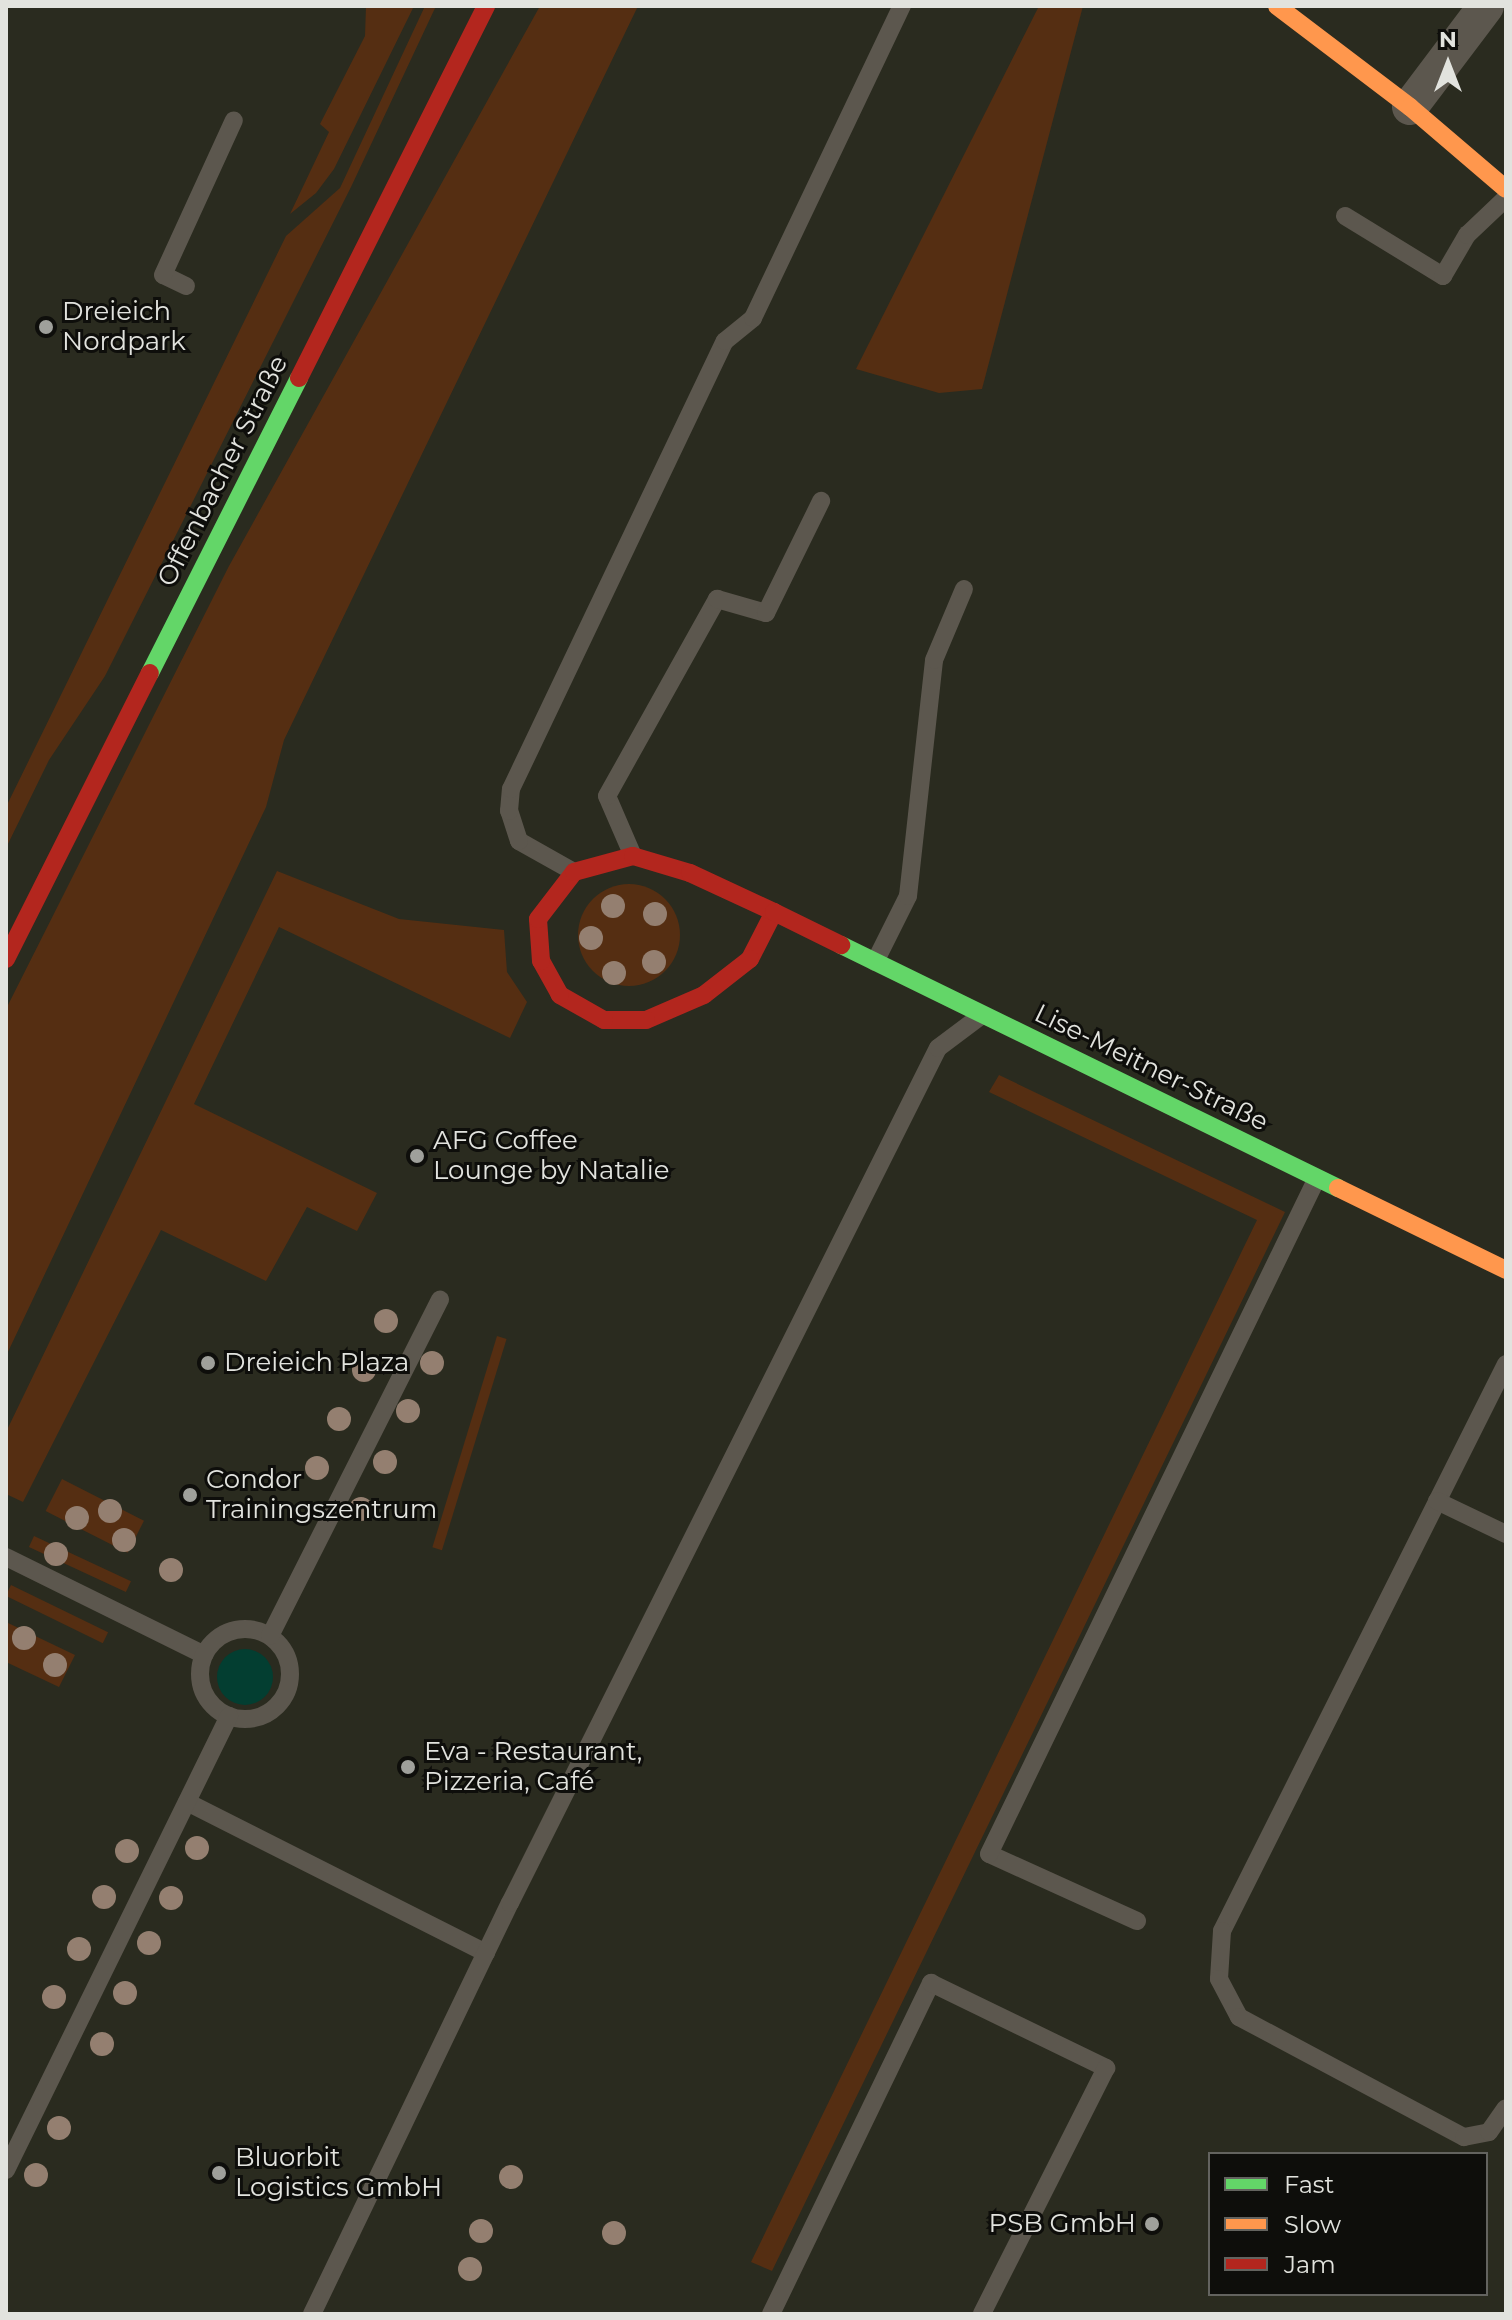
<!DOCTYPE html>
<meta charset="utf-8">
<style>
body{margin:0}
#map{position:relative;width:1512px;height:2320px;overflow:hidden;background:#23241f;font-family:Montserrat,sans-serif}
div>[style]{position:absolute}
.built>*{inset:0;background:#2a2b1f}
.green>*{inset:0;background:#552e12;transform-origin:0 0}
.round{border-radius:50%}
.water>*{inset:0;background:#033e31}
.lane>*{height:18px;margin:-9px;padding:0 9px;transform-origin:9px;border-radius:9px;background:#5c574e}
.lane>.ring{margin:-9px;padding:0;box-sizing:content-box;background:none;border:18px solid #5c574e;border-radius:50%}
.street>*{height:36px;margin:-18px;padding:0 18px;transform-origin:18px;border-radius:18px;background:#5c574e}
.fast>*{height:18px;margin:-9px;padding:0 9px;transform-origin:9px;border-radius:9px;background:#63d668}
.slow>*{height:18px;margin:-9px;padding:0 9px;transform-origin:9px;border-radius:9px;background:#ff974d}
.jam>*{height:18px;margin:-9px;padding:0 9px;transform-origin:9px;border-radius:9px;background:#b3261e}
.trees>*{width:24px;height:24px;margin:-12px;border-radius:50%;background:#947f70}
.dots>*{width:22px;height:22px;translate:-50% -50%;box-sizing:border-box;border:4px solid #0e0e0b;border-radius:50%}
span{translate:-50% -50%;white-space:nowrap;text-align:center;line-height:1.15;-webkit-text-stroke:6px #0e0e0b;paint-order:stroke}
.poi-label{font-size:26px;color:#e2e3de}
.left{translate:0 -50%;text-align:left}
.right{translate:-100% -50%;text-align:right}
.street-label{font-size:26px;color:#e2e3de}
.frame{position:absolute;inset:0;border:8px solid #e2e3de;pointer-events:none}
.legend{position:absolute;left:1208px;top:2152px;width:280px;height:144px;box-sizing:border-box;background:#0e0e0b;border:2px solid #63635f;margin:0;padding:10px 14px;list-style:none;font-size:24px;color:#e2e3de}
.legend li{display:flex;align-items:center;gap:16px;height:40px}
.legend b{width:40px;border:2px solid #63635f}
.north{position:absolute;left:1408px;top:24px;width:80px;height:80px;-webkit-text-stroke:6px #0e0e0b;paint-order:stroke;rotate:0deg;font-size:22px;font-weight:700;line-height:32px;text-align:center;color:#e2e3de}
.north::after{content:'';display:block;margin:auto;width:28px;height:36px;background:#e2e3de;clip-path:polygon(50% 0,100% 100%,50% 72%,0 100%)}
</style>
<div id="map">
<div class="built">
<div style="clip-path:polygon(evenodd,6px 6px,1506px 6px,1506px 2314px,6px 2314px,6px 6px,1210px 2154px,1486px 2154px,1486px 2294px,1210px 2294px,1210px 2154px)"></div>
</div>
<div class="green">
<div style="clip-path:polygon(366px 6px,414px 6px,334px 169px,316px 193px,290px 214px,329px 132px,320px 124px,365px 36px)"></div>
<div style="clip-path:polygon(425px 6px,436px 6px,351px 187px,105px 676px,49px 760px,6px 848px,6px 807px,286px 236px,340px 188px)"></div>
<div style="clip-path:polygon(540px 6px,638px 6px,284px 740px,266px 807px,6px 1356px,6px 1009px,229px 566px)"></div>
<div style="clip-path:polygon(1039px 6px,1083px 6px,982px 389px,939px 393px,856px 369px)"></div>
<div style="clip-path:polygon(277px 871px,399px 919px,504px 930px,507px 972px,527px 1002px,510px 1038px,279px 927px,194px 1104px,377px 1193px,357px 1231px,307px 1207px,266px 1281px,161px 1230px,23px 1502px,6px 1494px,6px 1432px)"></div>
<div class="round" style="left:578px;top:884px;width:102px;height:102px"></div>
<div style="clip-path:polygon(999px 1075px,1285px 1212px,772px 2271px,751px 2262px,1257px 1220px,989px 1092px)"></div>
<div style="left:497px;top:1336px;width:10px;height:221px;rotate:17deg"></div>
<div style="left:62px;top:1479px;width:92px;height:36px;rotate:27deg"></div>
<div style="left:34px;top:1536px;width:107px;height:12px;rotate:25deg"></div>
<div style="left:11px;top:1585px;width:108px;height:12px;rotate:26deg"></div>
<div style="clip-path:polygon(6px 1622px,75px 1655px,59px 1687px,6px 1662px)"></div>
</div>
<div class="water">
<div class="round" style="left:217px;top:1649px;width:56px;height:56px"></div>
</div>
<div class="lane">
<div style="left:1345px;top:216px;width:115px;rotate:31.5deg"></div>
<div style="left:1443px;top:276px;width:48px;rotate:-59.7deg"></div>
<div style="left:1467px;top:235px;width:54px;rotate:-43.5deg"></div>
<div style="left:186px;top:286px;width:25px;rotate:-154deg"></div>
<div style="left:163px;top:275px;width:170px;rotate:-65.4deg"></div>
<div style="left:633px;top:856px;width:65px;rotate:-113.4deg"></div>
<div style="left:607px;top:796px;width:226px;rotate:-60.8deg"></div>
<div style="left:717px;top:599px;width:51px;rotate:15.9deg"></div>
<div style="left:766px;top:613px;width:125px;rotate:-63.8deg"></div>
<div style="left:574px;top:872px;width:63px;rotate:-150.6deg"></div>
<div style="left:519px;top:841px;width:32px;rotate:-108deg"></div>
<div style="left:509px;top:811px;width:22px;rotate:-85deg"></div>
<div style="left:511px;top:789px;width:496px;rotate:-64.5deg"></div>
<div style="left:725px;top:341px;width:36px;rotate:-39deg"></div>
<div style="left:753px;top:318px;width:346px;rotate:-64.5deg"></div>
<div style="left:875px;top:962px;width:74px;rotate:-63.4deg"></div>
<div style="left:908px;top:896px;width:237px;rotate:-83.7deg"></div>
<div style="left:934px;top:660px;width:77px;rotate:-67.1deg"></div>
<div style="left:1506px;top:1364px;width:634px;rotate:116.61deg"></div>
<div style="left:1222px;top:1931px;width:48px;rotate:93.6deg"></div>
<div style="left:1219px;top:1979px;width:43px;rotate:62.2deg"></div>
<div style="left:1239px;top:2017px;width:255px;rotate:28.1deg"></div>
<div style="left:1464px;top:2137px;width:25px;rotate:-11deg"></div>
<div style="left:1489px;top:2132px;width:29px;rotate:-55deg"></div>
<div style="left:1437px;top:1501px;width:76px;rotate:25.6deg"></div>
<div style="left:6px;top:1557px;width:221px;rotate:26.3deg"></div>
<div class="ring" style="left:200px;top:1629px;width:72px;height:72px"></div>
<div style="left:270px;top:1636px;width:377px;rotate:-63.2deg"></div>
<div style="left:187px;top:1802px;width:335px;rotate:26.8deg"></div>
<div style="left:1137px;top:1921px;width:162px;rotate:-155.6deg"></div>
<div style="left:989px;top:1854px;width:751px;rotate:-64.12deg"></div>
<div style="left:6px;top:2170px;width:506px;rotate:-63.84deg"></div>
<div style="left:312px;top:2314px;width:456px;rotate:-64.3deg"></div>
<div style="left:510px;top:1903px;width:956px;rotate:-63.41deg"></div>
<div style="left:938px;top:1048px;width:55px;rotate:-36.9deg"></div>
<div style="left:771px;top:2314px;width:368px;rotate:-64.2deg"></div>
<div style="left:931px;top:1983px;width:195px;rotate:25.9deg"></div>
<div style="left:1106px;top:2068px;width:275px;rotate:116.8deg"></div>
</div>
<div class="street">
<div style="left:1410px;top:107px;width:126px;rotate:-53deg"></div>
</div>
<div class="fast">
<div style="left:150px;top:673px;width:330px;rotate:-63.2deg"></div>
<div style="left:841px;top:945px;width:553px;rotate:26.06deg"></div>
</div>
<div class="slow">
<div style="left:1277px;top:6px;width:167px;rotate:37.2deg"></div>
<div style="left:1410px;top:107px;width:126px;rotate:40.5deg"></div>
<div style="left:1338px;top:1188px;width:187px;rotate:26deg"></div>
</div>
<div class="jam">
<div style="left:299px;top:378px;width:416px;rotate:-63.3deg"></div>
<div style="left:774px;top:912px;width:53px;rotate:117.1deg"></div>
<div style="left:750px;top:959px;width:58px;rotate:142deg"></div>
<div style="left:704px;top:995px;width:63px;rotate:156.7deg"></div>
<div style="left:646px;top:1020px;width:42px;rotate:180deg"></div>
<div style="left:604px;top:1020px;width:51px;rotate:-150.4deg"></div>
<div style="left:560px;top:995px;width:39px;rotate:-119deg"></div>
<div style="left:541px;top:961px;width:42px;rotate:-94.1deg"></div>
<div style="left:538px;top:919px;width:59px;rotate:-52.5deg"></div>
<div style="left:574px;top:872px;width:61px;rotate:-15.2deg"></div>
<div style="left:633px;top:856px;width:59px;rotate:16.6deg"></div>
<div style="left:690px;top:873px;width:93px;rotate:24.9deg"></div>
<div style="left:774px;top:912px;width:75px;rotate:26.2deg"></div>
<div style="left:6px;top:959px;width:320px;rotate:-63.3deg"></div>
</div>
<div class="trees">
<div style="left:613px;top:906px"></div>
<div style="left:655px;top:914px"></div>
<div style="left:591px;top:938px"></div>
<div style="left:654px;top:962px"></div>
<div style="left:614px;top:973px"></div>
<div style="left:386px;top:1321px"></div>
<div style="left:432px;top:1363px"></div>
<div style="left:364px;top:1370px"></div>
<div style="left:408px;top:1411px"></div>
<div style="left:339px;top:1419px"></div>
<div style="left:385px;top:1462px"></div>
<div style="left:317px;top:1468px"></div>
<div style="left:361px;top:1509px"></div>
<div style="left:110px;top:1511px"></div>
<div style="left:77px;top:1518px"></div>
<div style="left:124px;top:1540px"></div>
<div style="left:56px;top:1554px"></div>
<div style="left:171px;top:1570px"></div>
<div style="left:24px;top:1638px"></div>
<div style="left:55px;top:1665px"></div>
<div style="left:197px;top:1848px"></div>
<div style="left:127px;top:1851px"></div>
<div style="left:104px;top:1897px"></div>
<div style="left:171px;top:1898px"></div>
<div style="left:149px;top:1943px"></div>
<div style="left:79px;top:1949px"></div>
<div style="left:125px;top:1993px"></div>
<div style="left:54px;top:1997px"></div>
<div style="left:102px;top:2044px"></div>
<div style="left:59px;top:2128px"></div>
<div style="left:36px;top:2175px"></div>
<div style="left:511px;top:2177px"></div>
<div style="left:481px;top:2231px"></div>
<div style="left:614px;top:2233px"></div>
<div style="left:470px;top:2269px"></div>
</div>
<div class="dots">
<div style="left:46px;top:327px;background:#9fa09b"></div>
<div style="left:417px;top:1156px;background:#9fa09b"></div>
<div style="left:208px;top:1363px;background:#9fa09b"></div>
<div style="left:190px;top:1495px;background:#9fa09b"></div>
<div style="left:408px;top:1767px;background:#9fa09b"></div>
<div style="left:219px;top:2173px;background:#9fa09b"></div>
<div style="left:1152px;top:2224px;background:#9fa09b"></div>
</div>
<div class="poi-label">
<span class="left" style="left:62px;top:327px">Dreieich<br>Nordpark</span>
<span class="left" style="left:433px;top:1156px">AFG Coffee<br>Lounge by Natalie</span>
<span class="left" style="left:224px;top:1363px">Dreieich Plaza</span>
<span class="left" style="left:206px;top:1495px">Condor<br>Trainingszentrum</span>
<span class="left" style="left:424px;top:1767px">Eva - Restaurant,<br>Pizzeria, Café</span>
<span class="left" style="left:235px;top:2173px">Bluorbit<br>Logistics GmbH</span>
<span class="right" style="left:1136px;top:2224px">PSB GmbH</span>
</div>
<div class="street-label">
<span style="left:223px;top:471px;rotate:-63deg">Offenbacher Straße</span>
<span style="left:1151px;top:1068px;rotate:26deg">Lise-Meitner-Straße</span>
</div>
<div class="frame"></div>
<ul class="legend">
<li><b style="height:10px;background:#63d668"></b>Fast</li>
<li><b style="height:10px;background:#ff974d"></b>Slow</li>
<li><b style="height:10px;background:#b3261e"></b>Jam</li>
</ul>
<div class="north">N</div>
</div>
